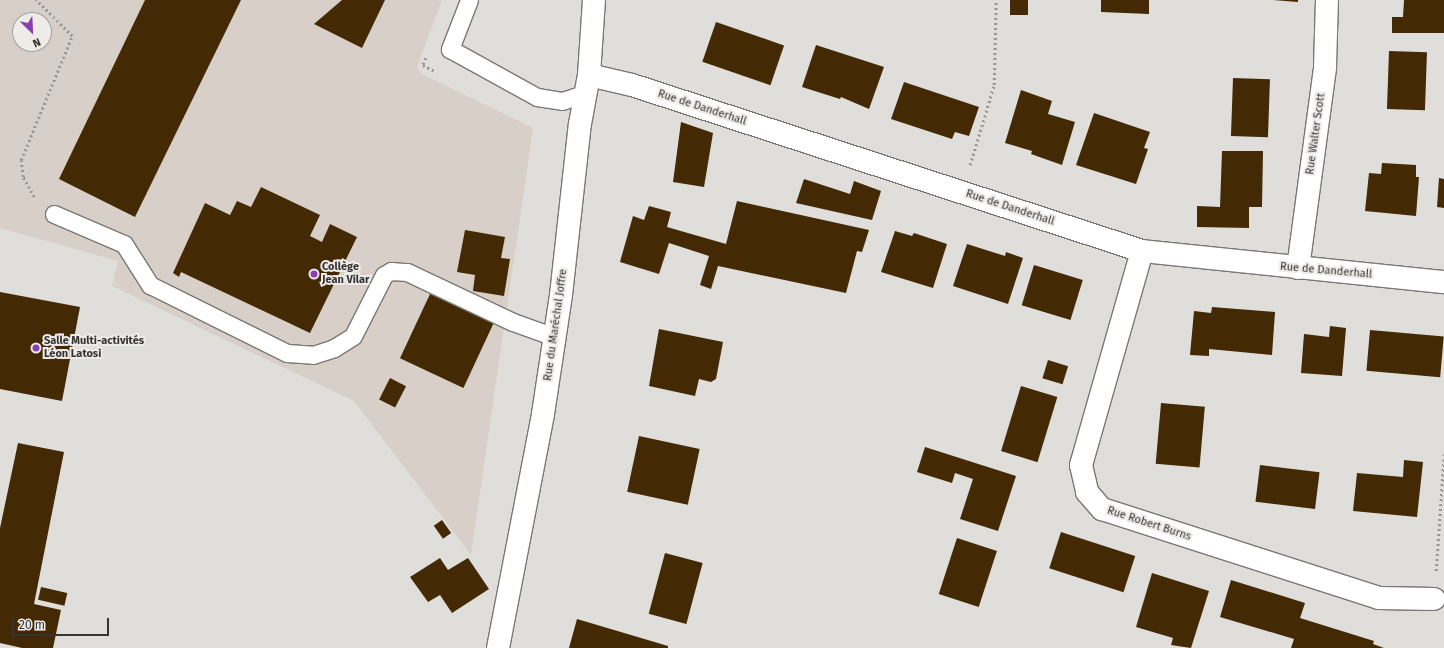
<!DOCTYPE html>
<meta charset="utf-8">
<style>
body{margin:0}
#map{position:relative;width:1444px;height:648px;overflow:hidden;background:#e0dedb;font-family:"Fira Sans",sans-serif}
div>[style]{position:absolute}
.built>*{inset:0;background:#d8d0c8}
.building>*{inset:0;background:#432904;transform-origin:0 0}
.path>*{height:2.5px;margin-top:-1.25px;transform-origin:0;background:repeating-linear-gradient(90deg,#979593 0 2px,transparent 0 5px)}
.roads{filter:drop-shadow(1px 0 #797774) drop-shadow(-1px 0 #797774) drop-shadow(0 1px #797774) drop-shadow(0 -1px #797774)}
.service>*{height:17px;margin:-8.5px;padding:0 8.5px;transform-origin:8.5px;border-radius:8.5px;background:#fff}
.minor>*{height:22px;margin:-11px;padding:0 11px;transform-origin:11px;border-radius:11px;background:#fff}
.dots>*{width:11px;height:11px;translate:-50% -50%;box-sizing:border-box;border:2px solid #eeebe8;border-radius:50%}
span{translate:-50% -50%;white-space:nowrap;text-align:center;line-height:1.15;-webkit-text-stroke:4px #eeebe8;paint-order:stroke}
.street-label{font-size:11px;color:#353433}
.poi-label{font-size:11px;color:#353433;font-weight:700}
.left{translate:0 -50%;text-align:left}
.north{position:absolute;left:12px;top:12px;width:40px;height:40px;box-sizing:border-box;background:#eeebe8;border:1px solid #a4a2a0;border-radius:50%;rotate:156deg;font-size:11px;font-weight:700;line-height:16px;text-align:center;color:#353433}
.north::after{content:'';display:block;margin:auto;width:14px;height:18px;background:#873fb1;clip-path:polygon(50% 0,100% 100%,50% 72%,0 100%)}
.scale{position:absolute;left:12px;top:618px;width:97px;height:18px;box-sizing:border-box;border:2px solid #353433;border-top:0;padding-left:5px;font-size:12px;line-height:14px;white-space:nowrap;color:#353433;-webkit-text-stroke:3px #eeebe8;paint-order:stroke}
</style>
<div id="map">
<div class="built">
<div style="clip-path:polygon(evenodd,0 0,442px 0,417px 67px,422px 74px,533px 128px,471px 555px,354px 401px,112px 286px,118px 261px,0 228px,0 0,20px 20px,44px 20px,44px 44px,20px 44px,20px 20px)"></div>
</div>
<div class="building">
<div style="clip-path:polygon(145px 0,241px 0,135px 217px,59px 179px)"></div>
<div style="clip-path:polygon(342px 0,385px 0,362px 48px,314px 24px)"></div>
<div style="left:1010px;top:0;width:18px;height:15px"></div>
<div style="clip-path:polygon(1101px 0,1149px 0,1149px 14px,1101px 12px)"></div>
<div style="clip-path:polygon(1273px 0,1298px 0,1298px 2px)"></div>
<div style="clip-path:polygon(1404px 0,1444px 0,1444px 33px,1392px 33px,1392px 17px,1403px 17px)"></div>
<div style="left:716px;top:22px;width:72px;height:42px;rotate:19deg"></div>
<div style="clip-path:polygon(816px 45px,884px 67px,869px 109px,841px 97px,840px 99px,802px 87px)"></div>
<div style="left:1389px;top:51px;width:38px;height:58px;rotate:2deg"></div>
<div style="left:1233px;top:78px;width:37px;height:58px;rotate:2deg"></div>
<div style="clip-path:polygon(904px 82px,979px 107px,969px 136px,955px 132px,952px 139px,891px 119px)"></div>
<div style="clip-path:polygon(1021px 90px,1052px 101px,1048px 114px,1075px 122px,1062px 165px,1031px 154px,1032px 151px,1005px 143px)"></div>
<div style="clip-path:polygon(1094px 113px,1150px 132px,1144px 148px,1148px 149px,1136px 184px,1076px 165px)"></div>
<div style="clip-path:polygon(681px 122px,713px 133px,704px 187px,673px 182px)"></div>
<div style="clip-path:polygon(1222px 151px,1263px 151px,1262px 207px,1249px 207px,1249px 228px,1197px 227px,1197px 206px,1220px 207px)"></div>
<div style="clip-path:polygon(1382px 163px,1416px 165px,1416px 177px,1419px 177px,1416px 216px,1365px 211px,1369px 173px,1381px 174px)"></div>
<div style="clip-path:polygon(1439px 178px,1444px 179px,1444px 208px,1437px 207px)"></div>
<div style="clip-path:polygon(804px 179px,850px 194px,854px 181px,881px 191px,872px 220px,796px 203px)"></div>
<div style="clip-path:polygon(261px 187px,320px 215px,310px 236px,322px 242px,330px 224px,357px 237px,310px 333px,181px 272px,179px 277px,173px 273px,205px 203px,230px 215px,237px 201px,251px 207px)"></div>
<div style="clip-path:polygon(737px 201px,869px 230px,862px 252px,857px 251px,846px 293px,718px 266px,711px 289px,700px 285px,709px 256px,669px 243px,659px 274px,620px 262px,633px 216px,644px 220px,649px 206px,671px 212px,667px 227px,726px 244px)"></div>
<div style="clip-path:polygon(465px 230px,505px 237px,501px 258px,510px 259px,504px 296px,473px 291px,475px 275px,457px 272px)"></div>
<div style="clip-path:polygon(895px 231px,912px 236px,914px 233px,947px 244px,933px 288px,881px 272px)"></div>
<div style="clip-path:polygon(967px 244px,1005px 256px,1006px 252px,1023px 258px,1008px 304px,953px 286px)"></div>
<div style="left:1034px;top:265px;width:51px;height:42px;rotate:17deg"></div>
<div style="clip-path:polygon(0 292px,80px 307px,62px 401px,0 389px)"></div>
<div style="left:430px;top:294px;width:70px;height:71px;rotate:25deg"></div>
<div style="clip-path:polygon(1212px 307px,1275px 312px,1272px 355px,1209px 349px,1209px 356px,1190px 355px,1194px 311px,1211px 313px)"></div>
<div style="clip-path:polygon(1330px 326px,1346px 328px,1342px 376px,1301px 373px,1304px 334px,1329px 337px)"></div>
<div style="clip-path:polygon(659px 329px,723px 342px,716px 379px,711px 382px,699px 379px,695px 396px,649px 386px)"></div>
<div style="left:1370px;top:330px;width:74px;height:41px;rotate:5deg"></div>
<div style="left:1048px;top:360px;width:21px;height:19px;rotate:17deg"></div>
<div style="left:390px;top:378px;width:18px;height:24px;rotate:27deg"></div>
<div style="left:1021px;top:386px;width:38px;height:68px;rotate:17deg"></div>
<div style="left:1161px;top:403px;width:44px;height:61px;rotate:5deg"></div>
<div style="left:639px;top:436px;width:62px;height:57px;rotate:12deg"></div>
<div style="clip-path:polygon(18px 443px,64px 452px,34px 604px,61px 610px,53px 648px,22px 648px,0 643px,0 528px)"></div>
<div style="clip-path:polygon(925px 447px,1016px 476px,998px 531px,960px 519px,973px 479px,955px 473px,952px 483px,917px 472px)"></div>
<div style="clip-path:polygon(1404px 460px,1423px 462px,1417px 517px,1353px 511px,1357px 473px,1403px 477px)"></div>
<div style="left:1260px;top:465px;width:60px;height:37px;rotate:7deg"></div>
<div style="left:442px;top:520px;width:16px;height:10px;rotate:55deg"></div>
<div style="left:1061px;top:532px;width:78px;height:38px;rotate:18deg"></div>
<div style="left:957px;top:538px;width:42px;height:59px;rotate:18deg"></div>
<div style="left:665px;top:553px;width:39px;height:63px;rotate:15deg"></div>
<div style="clip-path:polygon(440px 558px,448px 570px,468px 558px,489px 589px,452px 613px,440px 595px,428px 602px,410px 577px)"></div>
<div style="clip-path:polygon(1152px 573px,1209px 591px,1191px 648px,1171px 645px,1173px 638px,1136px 627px)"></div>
<div style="clip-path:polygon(1231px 580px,1305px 603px,1300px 618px,1374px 641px,1373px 644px,1384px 648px,1291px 648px,1294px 639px,1220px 617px)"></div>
<div style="left:41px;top:587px;width:27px;height:13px;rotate:13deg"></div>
<div style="clip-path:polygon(577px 619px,668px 646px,668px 648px,569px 648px)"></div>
</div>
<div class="path">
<div style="left:426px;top:58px;width:8px;rotate:113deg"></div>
<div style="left:423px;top:65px;width:15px;rotate:28deg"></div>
<div style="left:970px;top:165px;width:84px;rotate:-73.3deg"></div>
<div style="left:994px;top:85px;width:85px;rotate:-88.7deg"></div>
<div style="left:34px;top:197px;width:23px;rotate:-119deg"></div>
<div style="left:23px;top:177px;width:17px;rotate:-97deg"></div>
<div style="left:21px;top:160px;width:134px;rotate:-67.6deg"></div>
<div style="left:72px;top:36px;width:51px;rotate:-135deg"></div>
<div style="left:1436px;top:571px;width:117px;rotate:-86.1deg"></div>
</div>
<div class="roads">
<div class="service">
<div style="left:469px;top:0;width:53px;rotate:111.2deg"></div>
<div style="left:450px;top:49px;width:99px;rotate:28.9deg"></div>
<div style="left:537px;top:97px;width:25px;rotate:9deg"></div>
<div style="left:562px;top:101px;width:25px;rotate:-18deg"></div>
<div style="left:54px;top:214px;width:76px;rotate:23.2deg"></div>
<div style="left:124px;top:244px;width:49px;rotate:57.6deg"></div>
<div style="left:150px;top:285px;width:153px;rotate:26.4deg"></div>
<div style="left:287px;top:353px;width:26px;rotate:4deg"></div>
<div style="left:313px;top:355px;width:22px;rotate:-18deg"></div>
<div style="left:334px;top:348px;width:22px;rotate:-32deg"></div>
<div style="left:353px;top:336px;width:68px;rotate:-63.1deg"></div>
<div style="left:384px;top:275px;width:8px;rotate:-30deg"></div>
<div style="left:391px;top:271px;width:16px;rotate:4deg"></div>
<div style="left:407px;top:272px;width:117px;rotate:25.3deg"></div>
<div style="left:513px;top:322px;width:45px;rotate:19.7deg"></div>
</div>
<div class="minor">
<div style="left:589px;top:75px;width:44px;rotate:13.1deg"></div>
<div style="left:632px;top:85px;width:536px;rotate:18.03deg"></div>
<div style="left:1142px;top:251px;width:304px;rotate:5.9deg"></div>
<div style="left:1142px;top:251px;width:223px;rotate:105.9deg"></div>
<div style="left:1081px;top:465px;width:28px;rotate:77deg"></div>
<div style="left:1087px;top:492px;width:23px;rotate:49deg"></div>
<div style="left:1102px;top:509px;width:291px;rotate:17.8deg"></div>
<div style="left:1379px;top:598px;width:55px;rotate:1deg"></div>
<div style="left:1298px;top:268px;width:203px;rotate:-82.3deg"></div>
<div style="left:1325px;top:67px;width:67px;rotate:-88.3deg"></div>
<div style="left:498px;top:648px;width:238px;rotate:-79.1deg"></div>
<div style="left:543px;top:414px;width:120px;rotate:-81.4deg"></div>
<div style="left:561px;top:295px;width:172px;rotate:-83.7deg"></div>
<div style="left:580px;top:124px;width:50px;rotate:-79.6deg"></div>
<div style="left:589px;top:75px;width:75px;rotate:-86.2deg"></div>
</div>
</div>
<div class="dots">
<div style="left:314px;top:274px;background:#873fb1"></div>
<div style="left:36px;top:348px;background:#873fb1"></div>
</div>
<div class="street-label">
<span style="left:702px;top:108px;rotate:18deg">Rue de Danderhall</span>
<span style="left:1316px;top:134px;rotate:-82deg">Rue Walter Scott</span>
<span style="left:1010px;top:208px;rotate:18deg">Rue de Danderhall</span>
<span style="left:1326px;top:271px;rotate:5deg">Rue de Danderhall</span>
<span style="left:556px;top:325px;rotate:-82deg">Rue du Maréchal Joffre</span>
<span style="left:1149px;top:524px;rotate:18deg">Rue Robert Burns</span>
</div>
<div class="poi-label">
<span class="left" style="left:322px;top:274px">Collège<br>Jean Vilar</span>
<span class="left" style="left:44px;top:348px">Salle Multi-activités<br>Léon Latosi</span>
</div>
<div class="north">N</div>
<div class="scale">20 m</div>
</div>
